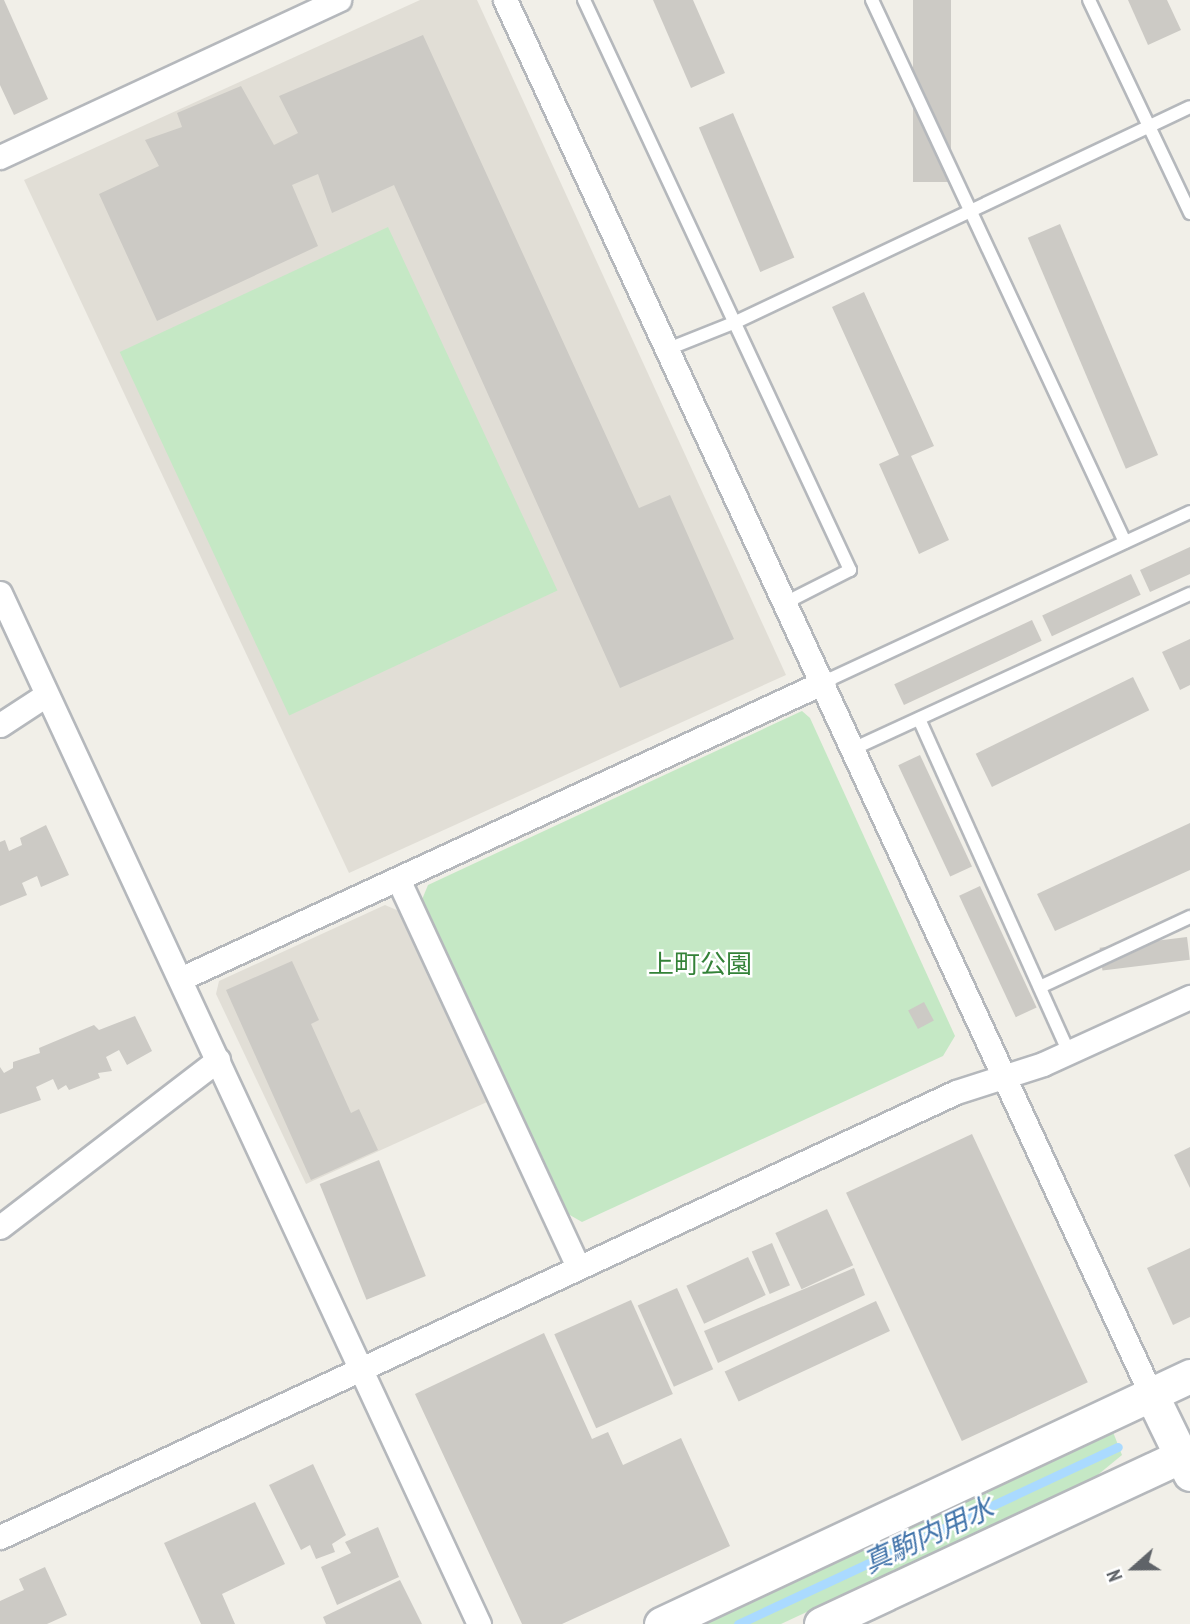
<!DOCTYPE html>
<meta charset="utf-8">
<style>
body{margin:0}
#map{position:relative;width:1190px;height:1624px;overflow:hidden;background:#f1efe8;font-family:"PT Sans Narrow","Noto Sans JP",sans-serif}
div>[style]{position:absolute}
.education>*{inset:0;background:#e1ded6}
.green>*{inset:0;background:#c5e8c5;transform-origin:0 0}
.stream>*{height:9px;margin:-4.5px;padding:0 4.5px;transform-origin:4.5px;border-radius:4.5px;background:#aadaff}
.building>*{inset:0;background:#cccac5;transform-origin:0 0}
.roads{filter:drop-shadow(2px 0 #b5b8bc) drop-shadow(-2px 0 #b5b8bc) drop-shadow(0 2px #b5b8bc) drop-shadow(0 -2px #b5b8bc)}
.lane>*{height:12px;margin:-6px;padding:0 6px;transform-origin:6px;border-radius:6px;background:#fff}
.street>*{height:23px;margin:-11.5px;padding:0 11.5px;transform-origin:11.5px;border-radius:11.5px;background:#fff}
.secondary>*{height:33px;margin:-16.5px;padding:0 16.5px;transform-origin:16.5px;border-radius:16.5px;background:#fff}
span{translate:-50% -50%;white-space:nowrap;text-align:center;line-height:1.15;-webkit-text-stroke:5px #fff;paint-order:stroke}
.park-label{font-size:26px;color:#348238}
.water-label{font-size:28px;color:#4174aa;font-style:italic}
.north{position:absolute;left:1099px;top:1533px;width:70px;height:70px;-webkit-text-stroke:5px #fff;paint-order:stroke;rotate:249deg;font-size:19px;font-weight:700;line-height:28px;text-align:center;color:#5f6368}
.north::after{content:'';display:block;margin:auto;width:24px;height:32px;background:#5f6368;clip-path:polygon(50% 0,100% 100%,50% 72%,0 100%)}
</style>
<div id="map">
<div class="education">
<div style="clip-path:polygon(420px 0,477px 0,786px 675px,349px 873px,24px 180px)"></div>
<div style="clip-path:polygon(385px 905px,399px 911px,487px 1102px,306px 1184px,216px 994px,219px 981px)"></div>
</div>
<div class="green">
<div style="left:388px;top:227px;width:401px;height:296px;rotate:65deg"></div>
<div style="clip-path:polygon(802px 711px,810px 718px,955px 1036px,943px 1056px,582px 1222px,568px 1214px,421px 902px,428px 885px)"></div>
<div style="clip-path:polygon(1113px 1432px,1122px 1455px,1094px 1478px,781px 1624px,698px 1624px)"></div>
</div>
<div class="stream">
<div style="left:738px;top:1624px;width:419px;rotate:-25deg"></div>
</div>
<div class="building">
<div style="clip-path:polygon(0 0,4px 0,48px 99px,14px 115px,0 85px)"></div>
<div style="clip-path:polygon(653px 0,693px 0,725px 73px,691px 88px)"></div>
<div style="left:913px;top:0;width:38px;height:182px"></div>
<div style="clip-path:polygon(1128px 0,1167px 0,1181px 30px,1148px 45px)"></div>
<div style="clip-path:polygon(423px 35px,639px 508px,670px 495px,734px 639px,620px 688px,394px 185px,332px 213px,318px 174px,292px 185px,318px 246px,157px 321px,99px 194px,159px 166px,145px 140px,182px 127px,177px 113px,241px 86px,274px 145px,298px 133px,279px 96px)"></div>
<div style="left:733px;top:113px;width:157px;height:37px;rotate:67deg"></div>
<div style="left:1060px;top:224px;width:251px;height:35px;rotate:67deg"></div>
<div style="clip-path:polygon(864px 292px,934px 446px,911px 456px,949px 540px,919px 554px,879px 464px,899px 455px,832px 307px)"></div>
<div style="clip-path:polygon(1190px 547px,1190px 574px,1150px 592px,1140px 570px)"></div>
<div style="left:1131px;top:574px;width:23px;height:98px;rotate:65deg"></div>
<div style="left:1032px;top:620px;width:23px;height:152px;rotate:65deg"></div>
<div style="clip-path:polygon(1190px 639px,1190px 685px,1180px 690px,1162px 652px)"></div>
<div style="left:1133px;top:677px;width:37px;height:175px;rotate:64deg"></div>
<div style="left:920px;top:755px;width:123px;height:24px;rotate:65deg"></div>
<div style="clip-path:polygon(1190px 823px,1190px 870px,1055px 931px,1037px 894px)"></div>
<div style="clip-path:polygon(46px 825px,69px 875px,41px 887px,37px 876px,22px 883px,27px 895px,0 906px,0 842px,5px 840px,9px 851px,22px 845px,20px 838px)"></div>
<div style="left:980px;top:886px;width:134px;height:23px;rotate:65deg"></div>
<div style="left:1187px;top:937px;width:23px;height:88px;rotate:83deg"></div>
<div style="clip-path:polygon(292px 961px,319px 1020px,311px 1024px,351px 1113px,359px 1109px,378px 1150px,311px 1180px,226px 990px)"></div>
<div style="left:924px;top:1002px;width:21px;height:18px;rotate:62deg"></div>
<div style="clip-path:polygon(135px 1016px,152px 1051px,127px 1065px,119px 1050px,106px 1057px,112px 1071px,98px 1073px,100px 1078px,69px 1090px,66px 1085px,58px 1090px,53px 1079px,36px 1087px,41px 1100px,0 1114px,0 1067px,4px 1073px,13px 1068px,13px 1062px,40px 1053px,39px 1048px,94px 1025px,99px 1030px)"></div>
<div style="left:972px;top:1134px;width:274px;height:139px;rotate:65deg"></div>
<div style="clip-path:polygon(1190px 1147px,1190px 1188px,1174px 1155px)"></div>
<div style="left:379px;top:1160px;width:125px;height:64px;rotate:68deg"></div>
<div style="left:827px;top:1209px;width:62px;height:57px;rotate:65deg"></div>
<div style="left:772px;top:1243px;width:46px;height:22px;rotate:67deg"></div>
<div style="clip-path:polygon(1190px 1248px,1190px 1317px,1173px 1325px,1147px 1268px)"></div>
<div style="left:748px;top:1257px;width:42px;height:68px;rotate:65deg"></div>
<div style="clip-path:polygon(854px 1268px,865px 1295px,718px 1363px,704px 1331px)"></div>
<div style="left:677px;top:1288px;width:89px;height:43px;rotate:66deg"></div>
<div style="left:631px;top:1300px;width:103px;height:84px;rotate:66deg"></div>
<div style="left:876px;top:1301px;width:33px;height:167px;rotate:65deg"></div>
<div style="clip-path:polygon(544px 1333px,592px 1439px,608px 1432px,623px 1465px,681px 1438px,730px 1546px,562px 1624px,522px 1624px,415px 1394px)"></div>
<div style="clip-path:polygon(313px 1464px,346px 1535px,332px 1544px,335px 1552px,316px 1559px,310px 1545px,301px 1550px,269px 1485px)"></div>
<div style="clip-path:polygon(255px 1502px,285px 1564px,222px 1594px,235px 1624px,201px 1624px,164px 1543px)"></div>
<div style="clip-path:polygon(378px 1527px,399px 1577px,337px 1605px,321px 1567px,351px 1553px,345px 1542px)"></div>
<div style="clip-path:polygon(45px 1567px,67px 1615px,47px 1624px,0 1624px,0 1601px,24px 1590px,19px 1579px)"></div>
<div style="clip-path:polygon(400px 1580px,422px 1624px,326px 1624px,323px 1617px)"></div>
</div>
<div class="roads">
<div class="lane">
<div style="left:584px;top:0;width:629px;rotate:64.98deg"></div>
<div style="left:850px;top:570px;width:71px;rotate:153.1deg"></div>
<div style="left:872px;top:0;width:598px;rotate:64.98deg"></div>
<div style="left:1089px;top:0;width:236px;rotate:64.6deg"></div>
<div style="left:668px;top:349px;width:73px;rotate:-21.7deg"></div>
<div style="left:736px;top:322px;width:502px;rotate:-25.34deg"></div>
<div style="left:824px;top:682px;width:404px;rotate:-24.9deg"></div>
<div style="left:919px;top:719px;width:366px;rotate:65.8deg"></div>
<div style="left:855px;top:748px;width:369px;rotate:-24.7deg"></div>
<div style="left:1040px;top:987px;width:166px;rotate:-25deg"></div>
</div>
<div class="street">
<div style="left:505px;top:0;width:1536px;rotate:65.14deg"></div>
<div style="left:0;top:157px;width:374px;rotate:-24.9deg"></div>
<div style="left:0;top:593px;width:1137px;rotate:65.08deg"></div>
<div style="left:0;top:725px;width:55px;rotate:-33.1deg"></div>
<div style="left:398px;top:879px;width:427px;rotate:65.1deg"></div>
<div style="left:180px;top:979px;width:709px;rotate:-24.76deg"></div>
<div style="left:0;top:1227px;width:275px;rotate:-37.5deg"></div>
<div style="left:0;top:1537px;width:1054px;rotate:-24.96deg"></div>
<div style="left:956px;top:1092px;width:91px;rotate:-17.8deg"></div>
<div style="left:1043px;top:1064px;width:162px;rotate:-24.5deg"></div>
</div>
<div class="secondary">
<div style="left:1151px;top:1394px;width:89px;rotate:64deg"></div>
<div style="left:661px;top:1624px;width:584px;rotate:-25.12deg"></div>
<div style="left:821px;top:1624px;width:407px;rotate:-25deg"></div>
</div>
</div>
<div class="park-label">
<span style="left:700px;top:964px">上町公園</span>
</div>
<div class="water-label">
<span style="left:928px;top:1535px;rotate:-25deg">真駒内用水</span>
</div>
<div class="north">N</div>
</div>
